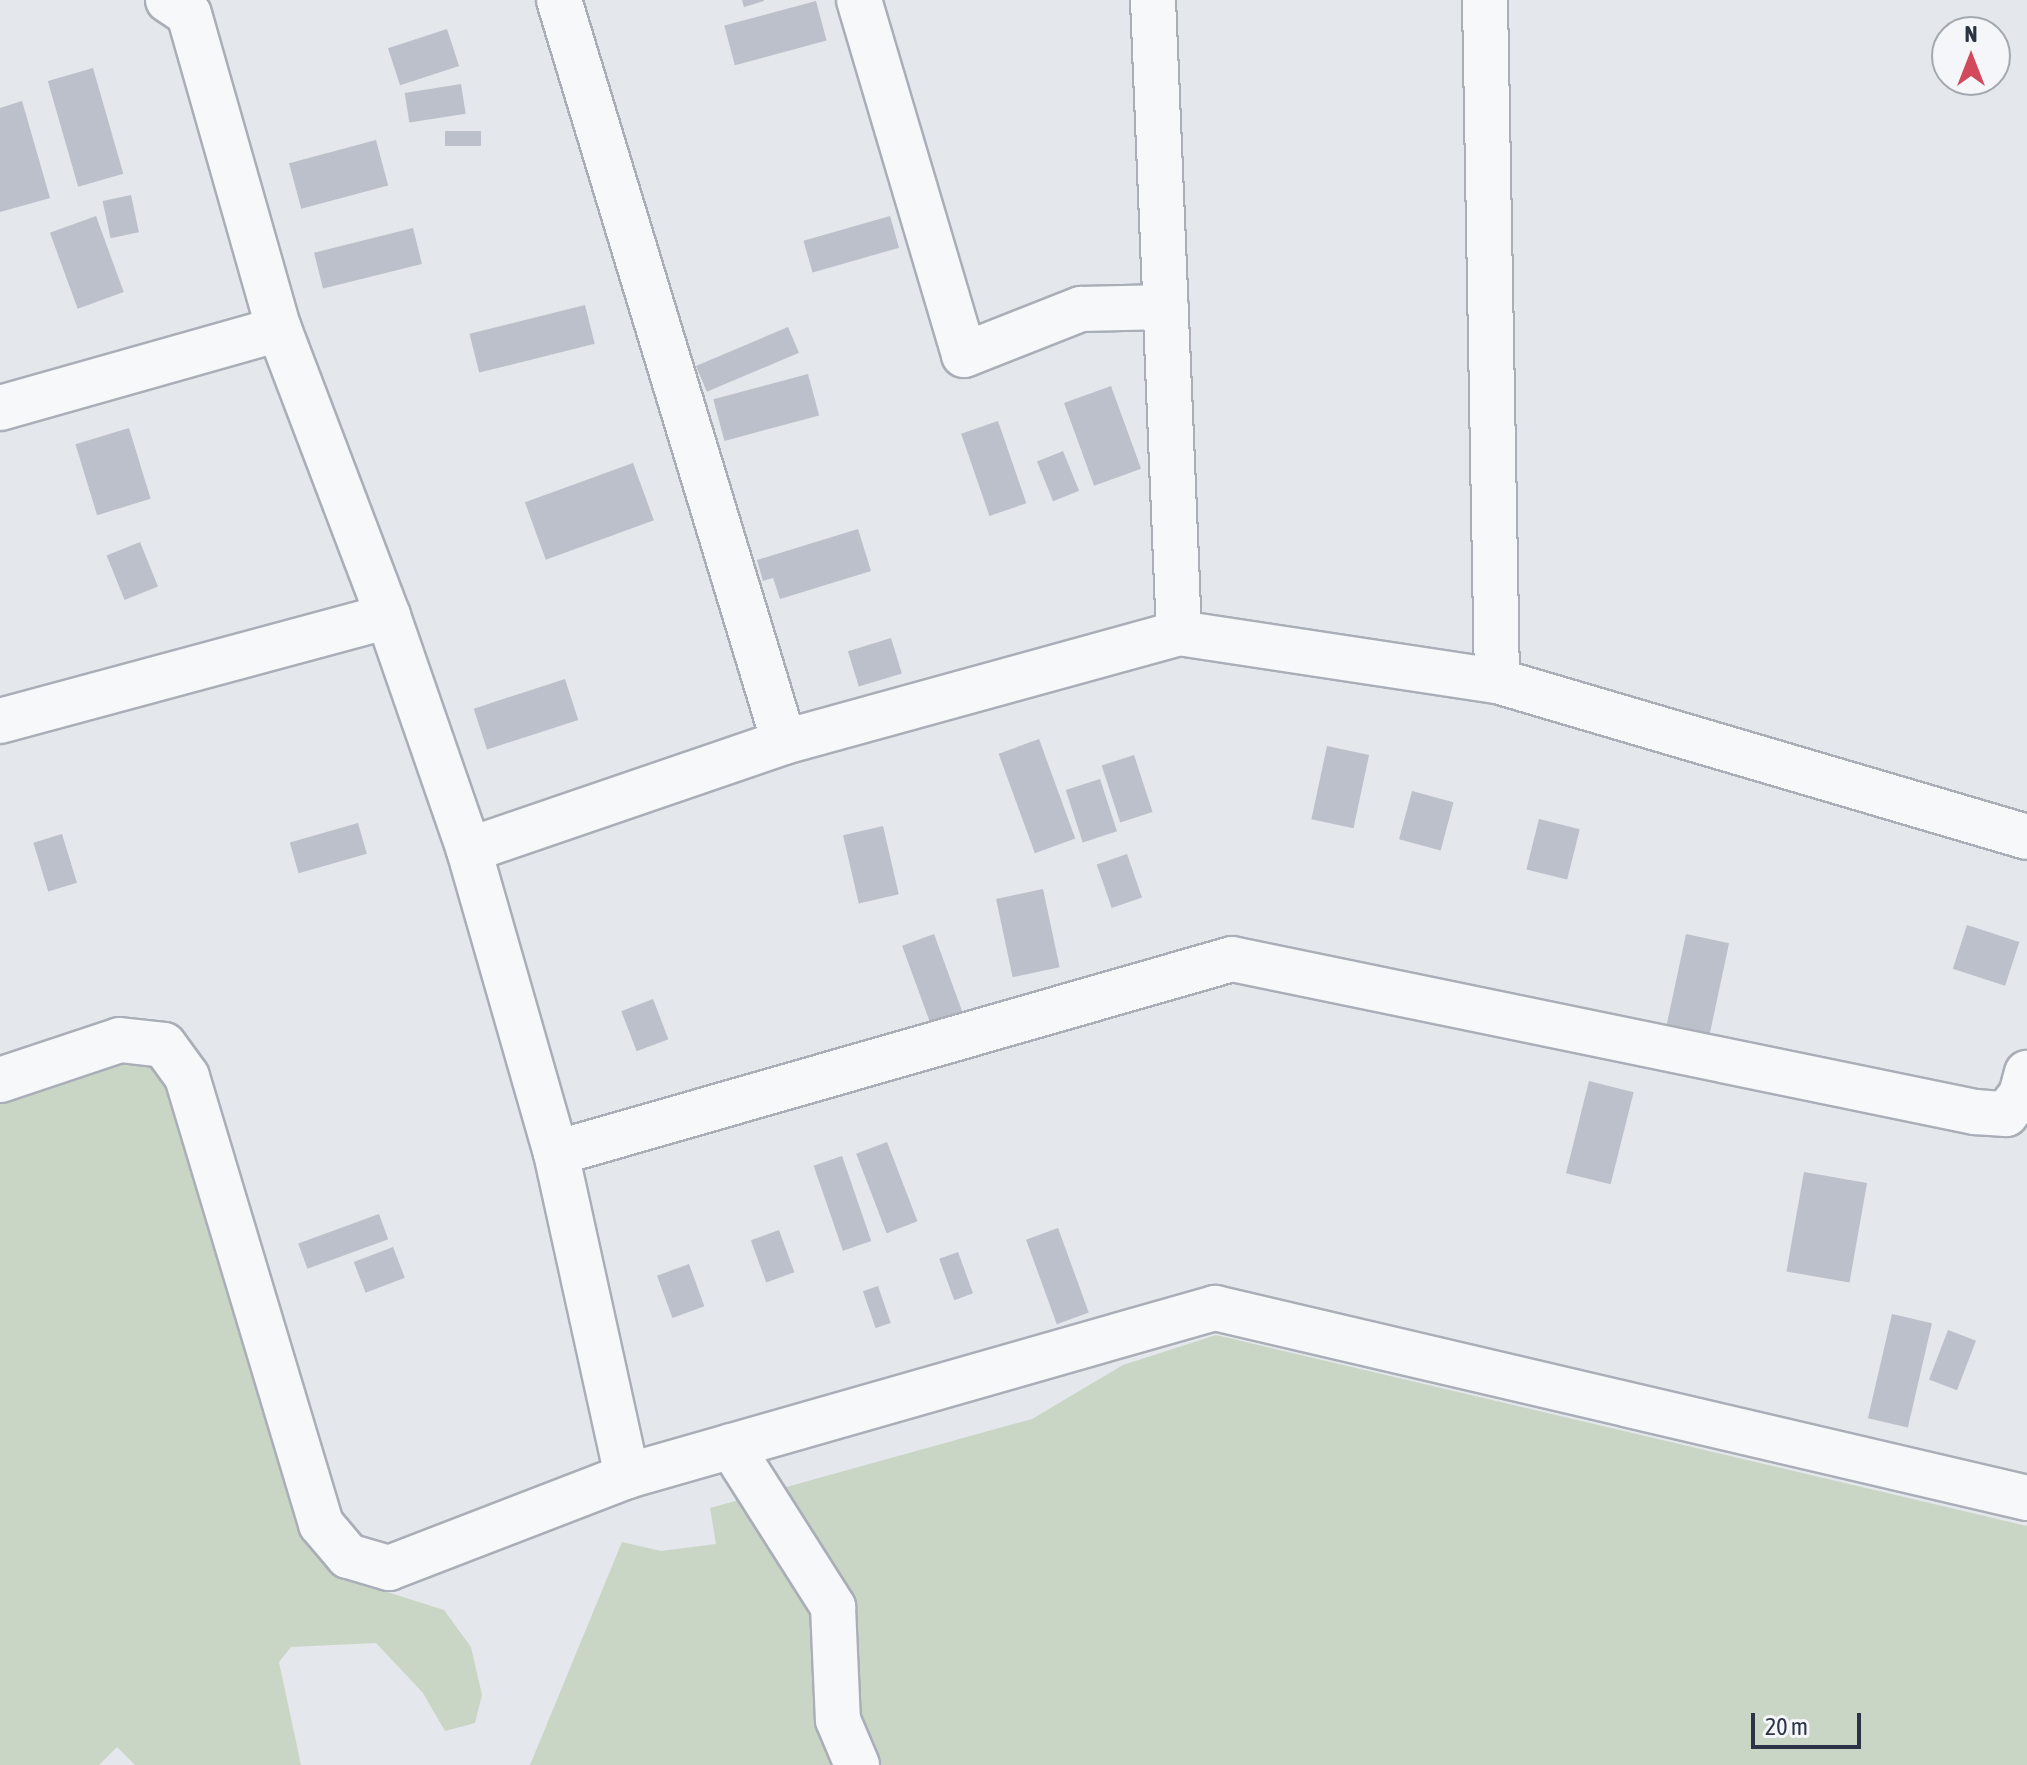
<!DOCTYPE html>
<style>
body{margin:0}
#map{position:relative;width:2027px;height:1765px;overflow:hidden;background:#e4e7ec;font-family:"Asap Condensed",sans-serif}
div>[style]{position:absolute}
.green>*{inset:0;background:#c9d6c5}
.building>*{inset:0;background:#bbc0ca;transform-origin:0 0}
.roads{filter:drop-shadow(2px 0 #a9aeb7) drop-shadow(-2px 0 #a9aeb7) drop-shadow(0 2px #a9aeb7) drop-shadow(0 -2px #a9aeb7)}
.minor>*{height:44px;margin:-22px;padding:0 22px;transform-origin:22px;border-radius:22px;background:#f7f8fa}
span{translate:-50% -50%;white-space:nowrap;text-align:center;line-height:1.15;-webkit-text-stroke:7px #f4f6f9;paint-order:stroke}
.north{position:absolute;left:1931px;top:16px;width:80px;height:80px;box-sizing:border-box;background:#f4f6f9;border:2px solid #a4a8b1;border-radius:50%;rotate:0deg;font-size:22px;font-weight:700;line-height:32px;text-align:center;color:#2b3445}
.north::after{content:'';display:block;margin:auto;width:28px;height:36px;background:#d1495b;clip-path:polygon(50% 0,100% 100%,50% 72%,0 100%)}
.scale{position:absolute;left:1751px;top:1713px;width:110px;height:36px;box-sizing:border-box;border:4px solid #2b3445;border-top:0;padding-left:10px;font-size:24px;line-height:28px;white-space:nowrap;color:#2b3445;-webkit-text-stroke:6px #f4f6f9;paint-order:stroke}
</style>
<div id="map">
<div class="green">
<div style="clip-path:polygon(108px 1064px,147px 1064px,176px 1086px,340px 1569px,381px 1590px,444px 1610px,471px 1647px,482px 1695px,475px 1723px,445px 1731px,423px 1693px,376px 1643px,291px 1647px,279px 1662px,301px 1765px,135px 1765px,117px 1747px,99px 1765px,0 1765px,0 1104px)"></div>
<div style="clip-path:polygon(1216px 1335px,2027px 1526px,2027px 1765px,530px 1765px,622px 1542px,661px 1551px,716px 1544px,710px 1508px,1032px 1419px,1123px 1365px)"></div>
</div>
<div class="building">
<div style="clip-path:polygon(742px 0,764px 0,764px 1px,744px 7px)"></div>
<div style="left:816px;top:1px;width:41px;height:95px;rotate:75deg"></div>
<div style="left:447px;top:29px;width:39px;height:62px;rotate:72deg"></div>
<div style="left:93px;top:68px;width:110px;height:47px;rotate:74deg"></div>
<div style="left:461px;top:84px;width:30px;height:57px;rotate:81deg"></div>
<div style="clip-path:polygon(22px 101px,50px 198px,0 212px,0 108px)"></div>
<div style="left:445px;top:131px;width:36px;height:15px"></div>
<div style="left:376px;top:140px;width:47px;height:90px;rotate:75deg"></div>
<div style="left:131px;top:195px;width:38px;height:29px;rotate:78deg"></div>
<div style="left:96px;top:216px;width:81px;height:49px;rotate:70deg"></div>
<div style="left:890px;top:216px;width:33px;height:90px;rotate:74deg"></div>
<div style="left:413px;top:228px;width:37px;height:102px;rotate:76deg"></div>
<div style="left:585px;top:305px;width:40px;height:119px;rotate:76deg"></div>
<div style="left:788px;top:327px;width:28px;height:100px;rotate:67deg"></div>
<div style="left:808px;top:374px;width:43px;height:98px;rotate:75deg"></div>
<div style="left:1111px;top:386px;width:88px;height:50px;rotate:70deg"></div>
<div style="left:998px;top:421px;width:87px;height:39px;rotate:71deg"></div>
<div style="left:129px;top:428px;width:74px;height:56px;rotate:73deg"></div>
<div style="left:1063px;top:451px;width:43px;height:28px;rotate:68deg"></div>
<div style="left:633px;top:463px;width:61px;height:115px;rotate:70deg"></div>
<div style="clip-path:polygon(858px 529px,871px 571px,780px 599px,773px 578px,763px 581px,757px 560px)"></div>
<div style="left:140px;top:542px;width:48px;height:36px;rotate:68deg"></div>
<div style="left:891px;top:638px;width:37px;height:45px;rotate:73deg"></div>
<div style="left:565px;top:679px;width:43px;height:96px;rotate:72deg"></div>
<div style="left:1039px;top:739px;width:106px;height:43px;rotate:70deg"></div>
<div style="left:1327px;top:746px;width:43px;height:75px;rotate:12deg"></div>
<div style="left:1134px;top:755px;width:60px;height:34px;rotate:72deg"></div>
<div style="left:1100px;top:779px;width:55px;height:36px;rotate:72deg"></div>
<div style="left:1412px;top:791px;width:43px;height:50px;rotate:15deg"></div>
<div style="left:1539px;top:819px;width:42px;height:52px;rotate:14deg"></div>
<div style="left:358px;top:823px;width:32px;height:71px;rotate:74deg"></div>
<div style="left:883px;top:826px;width:70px;height:41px;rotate:77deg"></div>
<div style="left:62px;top:834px;width:51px;height:30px;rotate:73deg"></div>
<div style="left:1127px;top:854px;width:46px;height:32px;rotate:71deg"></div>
<div style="left:1043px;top:889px;width:80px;height:48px;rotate:78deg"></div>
<div style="left:1967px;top:925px;width:55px;height:46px;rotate:18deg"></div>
<div style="left:934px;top:934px;width:96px;height:34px;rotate:70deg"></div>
<div style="left:1686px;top:934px;width:44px;height:102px;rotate:12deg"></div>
<div style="left:653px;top:999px;width:43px;height:34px;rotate:69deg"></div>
<div style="left:1589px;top:1081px;width:46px;height:95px;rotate:14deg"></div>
<div style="left:887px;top:1142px;width:85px;height:33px;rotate:69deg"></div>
<div style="left:842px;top:1156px;width:90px;height:30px;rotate:71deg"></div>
<div style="left:1804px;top:1172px;width:64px;height:101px;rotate:10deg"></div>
<div style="left:379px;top:1214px;width:27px;height:86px;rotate:70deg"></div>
<div style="left:1058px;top:1228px;width:90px;height:34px;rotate:70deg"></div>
<div style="left:779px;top:1230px;width:45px;height:30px;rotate:70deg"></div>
<div style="left:393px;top:1247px;width:33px;height:42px;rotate:69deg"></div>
<div style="left:958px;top:1252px;width:44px;height:20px;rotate:70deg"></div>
<div style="left:689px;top:1264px;width:45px;height:34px;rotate:70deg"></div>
<div style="left:878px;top:1286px;width:39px;height:16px;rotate:71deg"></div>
<div style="left:1892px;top:1314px;width:41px;height:107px;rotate:13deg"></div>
<div style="left:1948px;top:1330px;width:30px;height:53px;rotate:21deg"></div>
</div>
<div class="roads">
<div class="minor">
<div style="left:168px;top:0;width:25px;rotate:34deg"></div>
<div style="left:189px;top:14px;width:328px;rotate:74.1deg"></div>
<div style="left:279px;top:329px;width:307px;rotate:69.2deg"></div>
<div style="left:388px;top:616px;width:248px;rotate:70.9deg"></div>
<div style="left:469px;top:850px;width:315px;rotate:74deg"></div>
<div style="left:556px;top:1153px;width:331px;rotate:77.6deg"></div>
<div style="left:559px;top:0;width:775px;rotate:73.13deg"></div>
<div style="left:859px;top:0;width:370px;rotate:73.5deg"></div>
<div style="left:964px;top:355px;width:126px;rotate:-21.5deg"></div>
<div style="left:1081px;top:309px;width:85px;rotate:-1.3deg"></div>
<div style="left:1153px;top:0;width:634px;rotate:87.65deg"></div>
<div style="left:1485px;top:0;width:681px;rotate:88.99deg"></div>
<div style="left:0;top:408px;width:290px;rotate:-15.8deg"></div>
<div style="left:0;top:721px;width:402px;rotate:-15.1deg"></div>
<div style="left:469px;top:850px;width:333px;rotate:-18.9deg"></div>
<div style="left:784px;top:742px;width:410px;rotate:-15.4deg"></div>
<div style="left:1179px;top:633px;width:322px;rotate:8.6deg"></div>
<div style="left:1497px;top:681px;width:552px;rotate:16.4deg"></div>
<div style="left:0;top:1080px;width:126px;rotate:-18.4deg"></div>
<div style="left:120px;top:1040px;width:44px;rotate:6.5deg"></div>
<div style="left:164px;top:1045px;width:39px;rotate:54deg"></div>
<div style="left:187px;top:1077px;width:467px;rotate:73.3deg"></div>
<div style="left:321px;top:1524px;width:42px;rotate:49.8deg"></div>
<div style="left:348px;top:1556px;width:43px;rotate:16.3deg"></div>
<div style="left:389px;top:1568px;width:255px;rotate:-21.1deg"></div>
<div style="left:627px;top:1476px;width:612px;rotate:-15.95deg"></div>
<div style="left:1215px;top:1308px;width:834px;rotate:13.17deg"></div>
<div style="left:556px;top:1153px;width:703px;rotate:-16.01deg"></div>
<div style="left:1232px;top:959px;width:759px;rotate:11.64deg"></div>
<div style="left:1975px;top:1112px;width:31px;rotate:4deg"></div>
<div style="left:2006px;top:1114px;width:24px;rotate:-52deg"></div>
<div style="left:2021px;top:1095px;width:23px;rotate:-75deg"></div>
<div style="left:731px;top:1446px;width:191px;rotate:57.6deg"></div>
<div style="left:833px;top:1607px;width:113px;rotate:87.5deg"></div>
<div style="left:838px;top:1720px;width:49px;rotate:67.1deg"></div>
</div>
</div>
<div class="north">N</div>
<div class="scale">20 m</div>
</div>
